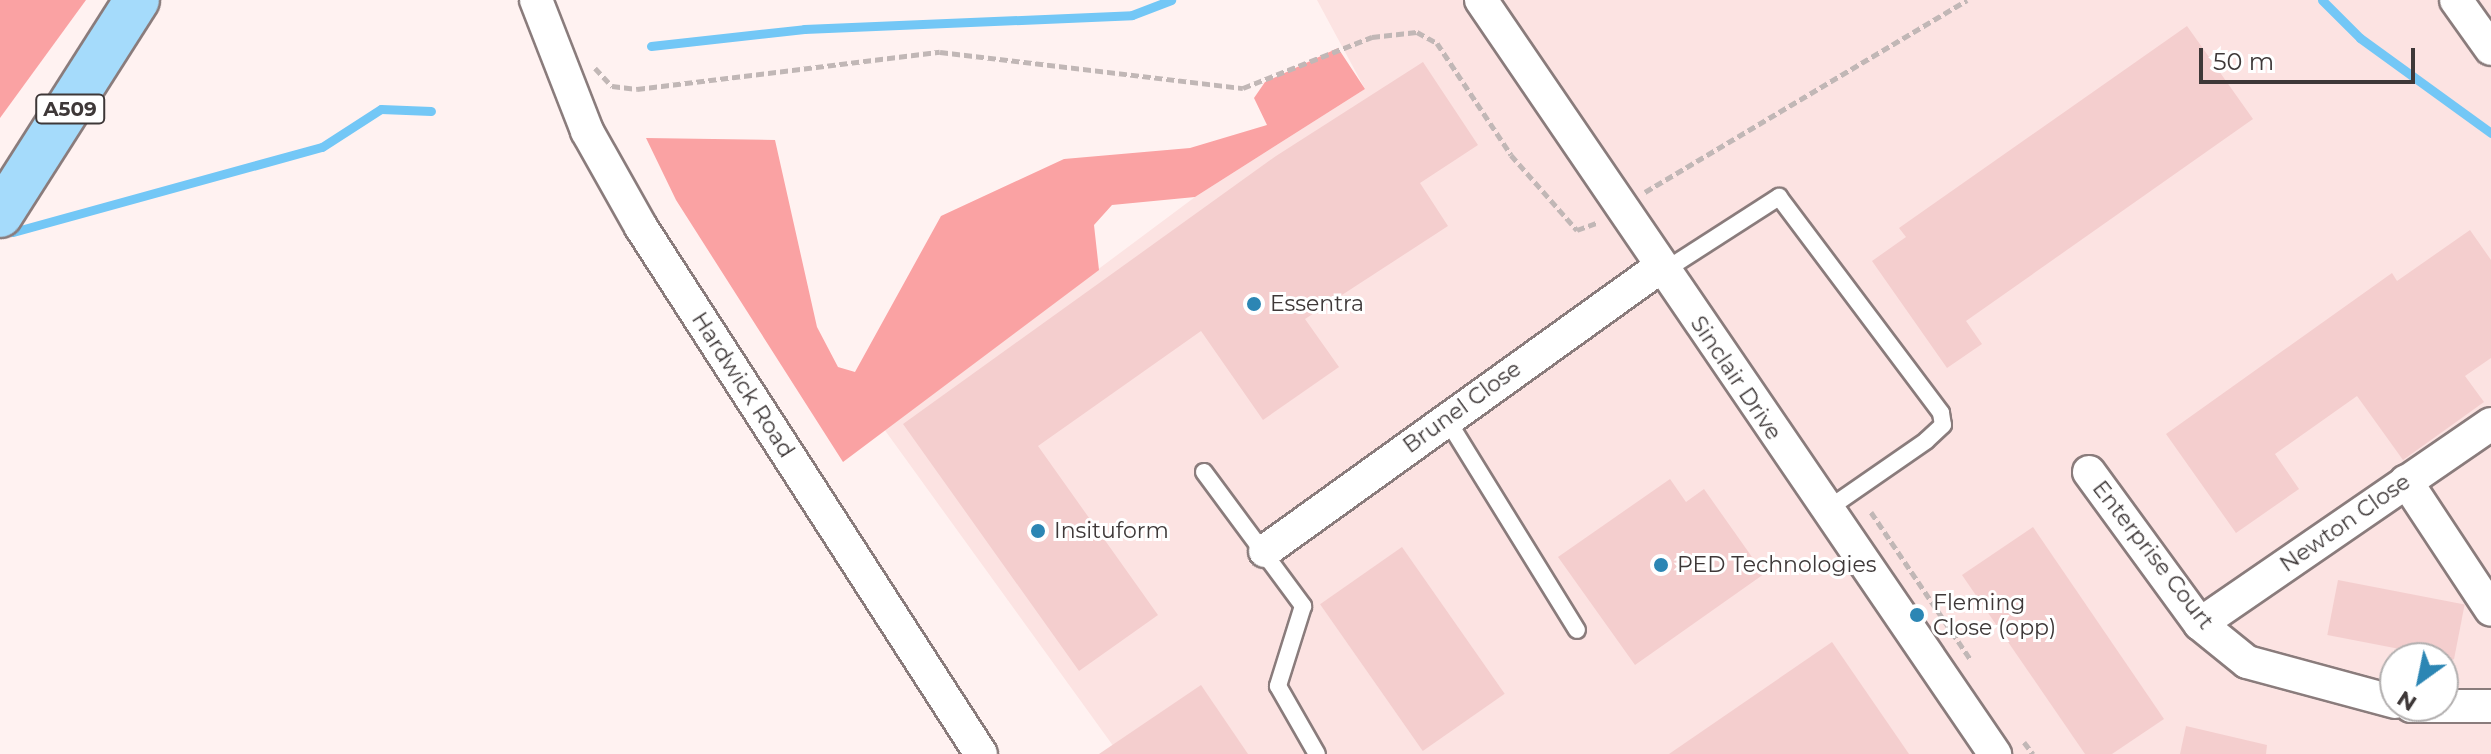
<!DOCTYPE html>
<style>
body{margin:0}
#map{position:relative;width:2491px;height:754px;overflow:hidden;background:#fff2f1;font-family:Montserrat,sans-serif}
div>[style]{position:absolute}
.built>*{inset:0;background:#fce3e2}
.forest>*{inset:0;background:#faa2a3}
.stream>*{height:9px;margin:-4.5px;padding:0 4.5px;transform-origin:4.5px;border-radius:4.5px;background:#73c7f6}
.building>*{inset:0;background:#f4cece;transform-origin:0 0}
.path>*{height:5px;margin-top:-2.5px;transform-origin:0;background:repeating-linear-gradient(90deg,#c1b7b6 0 8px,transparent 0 12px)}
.roads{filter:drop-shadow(2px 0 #8a7c7c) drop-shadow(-2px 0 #8a7c7c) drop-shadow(0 2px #8a7c7c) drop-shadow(0 -2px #8a7c7c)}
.lane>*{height:16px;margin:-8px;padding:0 8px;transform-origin:8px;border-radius:8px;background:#fff}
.street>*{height:32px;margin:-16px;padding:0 16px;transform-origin:16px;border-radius:16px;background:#fff}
.highway>*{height:44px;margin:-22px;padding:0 22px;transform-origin:22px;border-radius:22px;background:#a5dbfb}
.dots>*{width:22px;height:22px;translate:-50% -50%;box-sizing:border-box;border:4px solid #fff;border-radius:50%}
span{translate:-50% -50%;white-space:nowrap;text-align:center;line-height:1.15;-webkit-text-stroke:6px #fff;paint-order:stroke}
.shield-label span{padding:2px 6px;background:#fff;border:2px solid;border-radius:6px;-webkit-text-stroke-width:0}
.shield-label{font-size:20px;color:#3e3838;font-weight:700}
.poi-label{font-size:22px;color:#3e3838}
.left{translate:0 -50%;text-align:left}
.street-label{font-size:22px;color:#3e3838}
.north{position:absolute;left:2379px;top:642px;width:80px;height:80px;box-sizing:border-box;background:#fff;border:2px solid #b2afaf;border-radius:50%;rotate:213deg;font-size:22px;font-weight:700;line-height:32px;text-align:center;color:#3e3838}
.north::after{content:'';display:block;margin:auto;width:28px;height:36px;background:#2c86b4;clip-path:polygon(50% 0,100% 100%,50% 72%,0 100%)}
.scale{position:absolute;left:2199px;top:48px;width:216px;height:36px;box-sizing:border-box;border:4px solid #3e3838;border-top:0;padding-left:10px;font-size:24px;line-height:28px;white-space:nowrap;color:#3e3838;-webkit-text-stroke:6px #fff;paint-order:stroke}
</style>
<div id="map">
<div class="built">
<div style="clip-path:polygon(evenodd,1317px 0,2491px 0,2491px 754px,1119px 754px,884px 429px,1195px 197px,1365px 89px,1317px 0,2395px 658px,2443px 658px,2443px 706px,2395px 706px,2395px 658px)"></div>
</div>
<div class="forest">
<div style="clip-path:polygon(0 0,86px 0,0 118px)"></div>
<div style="clip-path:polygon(1338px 48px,1365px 89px,1195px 197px,1112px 205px,1094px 225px,1099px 270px,843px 462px,676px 200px,646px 138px,775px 140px,817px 327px,838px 367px,855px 372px,941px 216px,1064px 159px,1190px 148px,1267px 125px,1254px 98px,1265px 82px)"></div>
</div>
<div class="stream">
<div style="left:2322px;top:0;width:54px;rotate:45deg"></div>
<div style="left:2360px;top:38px;width:162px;rotate:35.9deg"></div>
<div style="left:651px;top:46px;width:154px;rotate:-6.3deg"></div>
<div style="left:804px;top:29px;width:328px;rotate:-2.4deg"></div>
<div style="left:1132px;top:15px;width:42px;rotate:-21deg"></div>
<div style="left:13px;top:232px;width:320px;rotate:-15.4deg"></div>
<div style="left:322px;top:147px;width:70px;rotate:-32.8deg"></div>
<div style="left:381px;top:109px;width:50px;rotate:2.3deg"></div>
</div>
<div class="building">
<div style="clip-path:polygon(2187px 26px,2253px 119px,1966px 321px,1982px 344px,1947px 368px,1872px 261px,1906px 237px,1899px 228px)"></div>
<div style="clip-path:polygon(1423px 62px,1478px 145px,1420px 183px,1448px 226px,1305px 319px,1339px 367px,1263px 420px,1201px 331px,1038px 446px,1158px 615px,1079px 671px,903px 424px,1276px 156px)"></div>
<div style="clip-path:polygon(2470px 230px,2491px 260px,2491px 358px,2465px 376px,2484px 402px,2403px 460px,2357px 396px,2275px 454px,2299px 489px,2236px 533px,2166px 434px,2392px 273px,2397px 281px)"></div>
<div style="clip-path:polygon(1670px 479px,1686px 502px,1704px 489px,1764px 574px,1635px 665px,1558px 557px)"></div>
<div style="clip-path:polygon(2033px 527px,2164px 719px,2112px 754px,2085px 754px,1962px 575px)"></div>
<div style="left:1402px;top:547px;width:179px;height:100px;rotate:55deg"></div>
<div style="left:2338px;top:580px;width:129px;height:56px;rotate:11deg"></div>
<div style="clip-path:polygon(1832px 642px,1909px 754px,1669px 754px)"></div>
<div style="clip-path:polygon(1201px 685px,1248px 754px,1099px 754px)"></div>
<div style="clip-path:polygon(2186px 726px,2267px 745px,2266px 754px,2180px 754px)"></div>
</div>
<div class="path">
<div style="left:595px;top:68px;width:25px;rotate:47deg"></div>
<div style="left:612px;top:86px;width:25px;rotate:7deg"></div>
<div style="left:637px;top:89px;width:305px;rotate:-7deg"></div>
<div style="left:940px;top:52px;width:305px;rotate:6.8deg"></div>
<div style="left:1243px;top:88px;width:139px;rotate:-21.6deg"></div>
<div style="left:1372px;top:37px;width:45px;rotate:-6.3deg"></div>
<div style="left:1417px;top:32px;width:23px;rotate:29deg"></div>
<div style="left:1437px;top:43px;width:134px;rotate:56.5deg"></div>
<div style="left:1511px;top:155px;width:100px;rotate:48.7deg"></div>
<div style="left:1577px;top:230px;width:23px;rotate:-20deg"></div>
<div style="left:1645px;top:192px;width:375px;rotate:-30.8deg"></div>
<div style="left:1871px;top:512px;width:179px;rotate:56deg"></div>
<div style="left:2024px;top:742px;width:15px;rotate:53deg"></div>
</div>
<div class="roads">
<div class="lane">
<div style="left:1664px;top:271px;width:137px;rotate:-32.8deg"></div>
<div style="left:1779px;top:197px;width:270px;rotate:53.1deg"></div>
<div style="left:1941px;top:413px;width:12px;rotate:81deg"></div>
<div style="left:1943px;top:425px;width:23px;rotate:137deg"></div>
<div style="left:1926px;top:441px;width:123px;rotate:145.3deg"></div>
<div style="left:1446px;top:418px;width:249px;rotate:58.3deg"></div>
<div style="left:1204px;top:472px;width:167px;rotate:53.5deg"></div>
<div style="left:1303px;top:606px;width:84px;rotate:107.4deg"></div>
<div style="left:1278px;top:686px;width:78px;rotate:60.2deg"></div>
</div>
<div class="street">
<div style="left:536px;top:0;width:141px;rotate:68.7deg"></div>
<div style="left:587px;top:131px;width:110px;rotate:60.6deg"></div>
<div style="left:641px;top:227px;width:627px;rotate:57.17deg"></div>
<div style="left:1481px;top:0;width:913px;rotate:55.72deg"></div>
<div style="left:2456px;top:0;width:60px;rotate:54.5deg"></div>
<div style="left:2089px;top:472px;width:188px;rotate:53.9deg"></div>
<div style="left:2200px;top:624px;width:60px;rotate:39deg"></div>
<div style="left:2247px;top:662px;width:153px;rotate:15.1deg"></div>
<div style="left:2406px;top:481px;width:154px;rotate:56.6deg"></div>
<div style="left:1265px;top:551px;width:488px;rotate:-35.7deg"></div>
<div style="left:2200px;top:624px;width:353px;rotate:-34.5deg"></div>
<div style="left:2411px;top:706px;width:80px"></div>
</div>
<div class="highway">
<div style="left:0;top:215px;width:255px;rotate:-57.5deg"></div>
</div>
</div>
<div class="dots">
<div style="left:1254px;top:304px;background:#2c86b4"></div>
<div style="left:1038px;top:531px;background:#2c86b4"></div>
<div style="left:1661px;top:565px;background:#2c86b4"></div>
<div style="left:1917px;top:615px;background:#2c86b4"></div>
</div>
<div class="shield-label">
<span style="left:70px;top:109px">A509</span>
</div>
<div class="poi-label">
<span class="left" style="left:1270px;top:304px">Essentra</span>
<span class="left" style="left:1054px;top:531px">Insituform</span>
<span class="left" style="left:1677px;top:565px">PED Technologies</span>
<span class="left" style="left:1933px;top:615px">Fleming<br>Close (opp)</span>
</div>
<div class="street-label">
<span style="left:1736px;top:378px;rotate:56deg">Sinclair Drive</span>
<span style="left:743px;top:385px;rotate:57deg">Hardwick Road</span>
<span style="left:1462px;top:407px;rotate:-36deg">Brunel Close</span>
<span style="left:2345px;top:523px;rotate:-35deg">Newton Close</span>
<span style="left:2153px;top:555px;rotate:52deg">Enterprise Court</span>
</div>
<div class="north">N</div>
<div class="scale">50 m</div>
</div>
